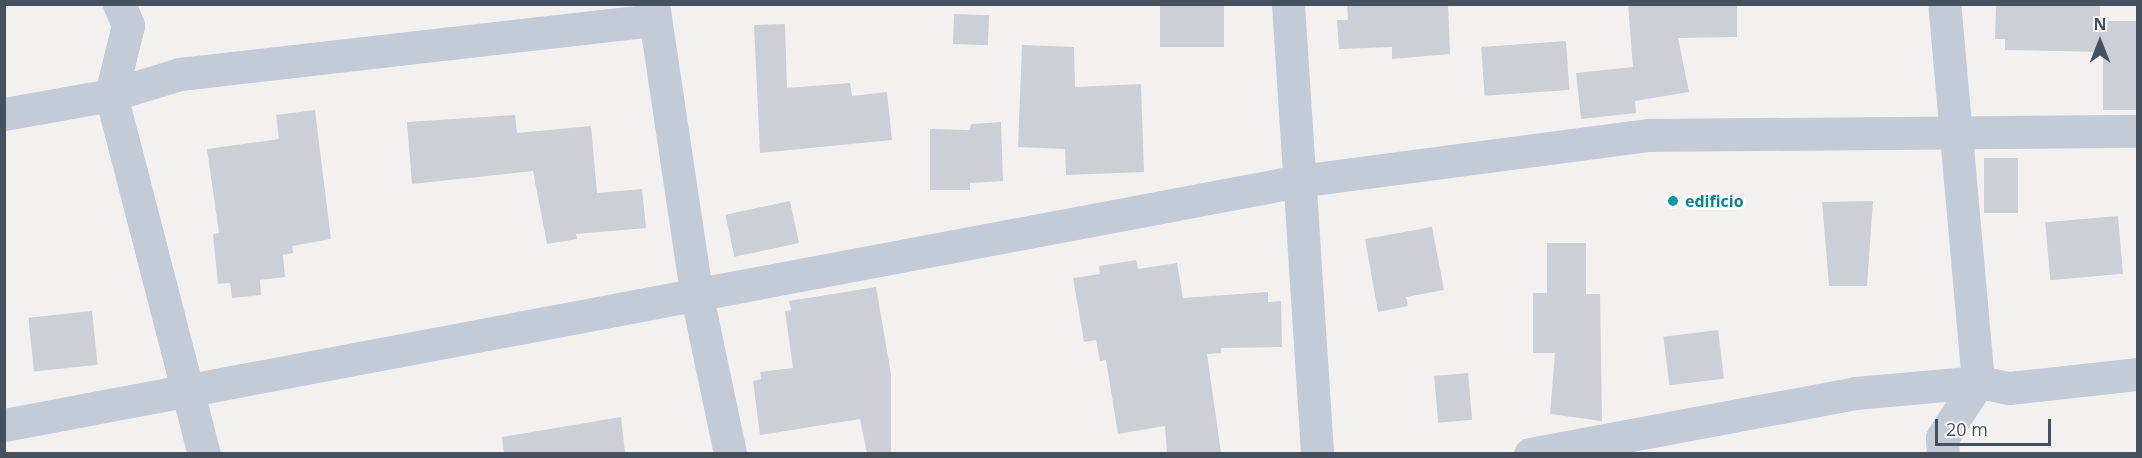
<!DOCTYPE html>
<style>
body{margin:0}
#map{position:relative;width:2142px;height:458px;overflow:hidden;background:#f3f1f0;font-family:"Open Sans",sans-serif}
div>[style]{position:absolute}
.building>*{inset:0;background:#cccfd6;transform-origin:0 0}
.minor>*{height:33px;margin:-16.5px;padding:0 16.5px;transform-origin:16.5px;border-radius:16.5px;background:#c3cbd7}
.dots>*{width:16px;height:16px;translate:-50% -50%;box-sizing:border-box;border:3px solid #fff;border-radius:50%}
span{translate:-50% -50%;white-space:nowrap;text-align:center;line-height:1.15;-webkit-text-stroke:6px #fff;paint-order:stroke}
.culture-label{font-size:16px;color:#0d838f;font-weight:700}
.left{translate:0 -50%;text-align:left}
.frame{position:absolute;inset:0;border:6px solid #465160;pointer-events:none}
.north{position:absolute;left:2070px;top:12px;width:60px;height:60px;-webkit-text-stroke:4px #fff;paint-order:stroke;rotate:0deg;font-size:16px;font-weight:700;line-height:24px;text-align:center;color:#465160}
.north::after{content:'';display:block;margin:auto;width:21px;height:27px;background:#465160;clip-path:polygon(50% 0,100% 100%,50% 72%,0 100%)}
.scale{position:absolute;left:1935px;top:419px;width:116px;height:27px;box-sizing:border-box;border:3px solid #465160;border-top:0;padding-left:8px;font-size:18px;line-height:21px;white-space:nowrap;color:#465160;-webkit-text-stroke:4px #fff;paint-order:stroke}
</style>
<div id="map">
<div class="building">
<div style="left:1160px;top:4px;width:64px;height:43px"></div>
<div style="clip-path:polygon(1347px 4px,1448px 4px,1450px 54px,1392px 59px,1392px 47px,1339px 49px,1337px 20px,1348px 20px)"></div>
<div style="clip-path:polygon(1628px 4px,1737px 4px,1737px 37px,1678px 38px,1689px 92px,1635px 101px,1636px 113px,1581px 119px,1576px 73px,1633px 67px)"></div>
<div style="clip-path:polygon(1996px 4px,2100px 4px,2100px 21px,2138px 21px,2138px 110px,2103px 110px,2103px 52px,2005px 50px,2005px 39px,1995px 39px)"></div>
<div style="left:954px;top:14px;width:35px;height:30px;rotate:2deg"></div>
<div style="clip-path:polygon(785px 24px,787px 88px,850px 83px,852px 96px,887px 92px,892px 140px,760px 153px,754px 25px)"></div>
<div style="left:1566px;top:41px;width:49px;height:85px;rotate:86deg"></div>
<div style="clip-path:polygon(1022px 45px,1074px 47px,1075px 87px,1141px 84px,1144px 172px,1066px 175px,1065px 149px,1018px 147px)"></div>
<div style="clip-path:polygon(315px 110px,331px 239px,292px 246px,293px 253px,283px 255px,285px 277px,260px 280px,261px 295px,232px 298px,230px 283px,218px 284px,213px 234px,219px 233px,207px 149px,279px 139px,276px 115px)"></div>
<div style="clip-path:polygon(515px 115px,517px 133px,591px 126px,597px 193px,642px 189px,646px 228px,576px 234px,577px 239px,547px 244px,533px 171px,412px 184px,407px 122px)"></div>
<div style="clip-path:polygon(1001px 122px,1003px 181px,970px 183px,970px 190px,930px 190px,930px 129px,970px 130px,971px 124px)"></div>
<div style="left:1984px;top:158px;width:34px;height:55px"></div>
<div style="left:790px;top:201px;width:43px;height:66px;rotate:78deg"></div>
<div style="clip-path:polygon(1873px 201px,1867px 286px,1829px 286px,1822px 202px)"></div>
<div style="left:2118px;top:216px;width:58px;height:73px;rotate:85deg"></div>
<div style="clip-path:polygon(1432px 227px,1444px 290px,1406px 297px,1408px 306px,1378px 312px,1365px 239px)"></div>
<div style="clip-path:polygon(1547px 243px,1586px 243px,1586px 294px,1600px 294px,1602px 421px,1550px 414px,1555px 353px,1533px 353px,1533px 293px,1547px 293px)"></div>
<div style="clip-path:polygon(1136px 260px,1138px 269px,1177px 263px,1183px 298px,1268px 292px,1268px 302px,1281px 301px,1282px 347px,1221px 348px,1221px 353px,1207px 354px,1221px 453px,1167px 453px,1165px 426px,1118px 434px,1106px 360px,1100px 361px,1096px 340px,1084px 342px,1073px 278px,1100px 274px,1099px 266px)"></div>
<div style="clip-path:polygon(876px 287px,891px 374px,891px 453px,867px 453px,860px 419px,760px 435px,753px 381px,761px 379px,760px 372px,793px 368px,785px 311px,791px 310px,789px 301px)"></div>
<div style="left:92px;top:311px;width:54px;height:64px;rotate:84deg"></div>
<div style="left:1718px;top:330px;width:49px;height:55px;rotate:83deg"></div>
<div style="left:1468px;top:373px;width:47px;height:34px;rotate:85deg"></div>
<div style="clip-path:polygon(621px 417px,625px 453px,504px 453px,502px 437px)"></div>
</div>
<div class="minor">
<div style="left:119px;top:4px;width:23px;rotate:67deg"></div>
<div style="left:128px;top:25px;width:72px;rotate:103.7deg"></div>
<div style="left:111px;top:95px;width:371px;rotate:75.5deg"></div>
<div style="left:653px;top:4px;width:291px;rotate:81.5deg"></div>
<div style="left:696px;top:292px;width:166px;rotate:78.1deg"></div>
<div style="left:1288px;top:4px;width:451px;rotate:86.3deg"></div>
<div style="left:4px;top:114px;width:109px;rotate:-10.1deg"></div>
<div style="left:111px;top:95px;width:72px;rotate:-16.9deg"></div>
<div style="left:180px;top:74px;width:478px;rotate:-6.5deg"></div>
<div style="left:4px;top:425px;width:1318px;rotate:-10.67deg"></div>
<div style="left:1299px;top:181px;width:353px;rotate:-7.5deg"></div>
<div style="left:1649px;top:135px;width:489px;rotate:-0.5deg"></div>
<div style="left:1530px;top:454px;width:331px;rotate:-10.6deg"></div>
<div style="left:1855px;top:393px;width:123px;rotate:-5.1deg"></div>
<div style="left:1978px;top:382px;width:32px;rotate:11deg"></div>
<div style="left:2009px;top:388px;width:130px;rotate:-6.2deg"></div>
<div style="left:1943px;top:454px;width:16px;rotate:-94deg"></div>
<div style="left:1942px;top:438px;width:67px;rotate:-57.3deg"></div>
<div style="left:1978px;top:382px;width:380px;rotate:-95.1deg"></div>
</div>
<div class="dots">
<div style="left:1673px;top:201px;background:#0f9aa8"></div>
</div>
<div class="culture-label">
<span class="left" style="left:1685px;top:201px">edificio</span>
</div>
<div class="frame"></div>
<div class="north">N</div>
<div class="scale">20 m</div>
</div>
